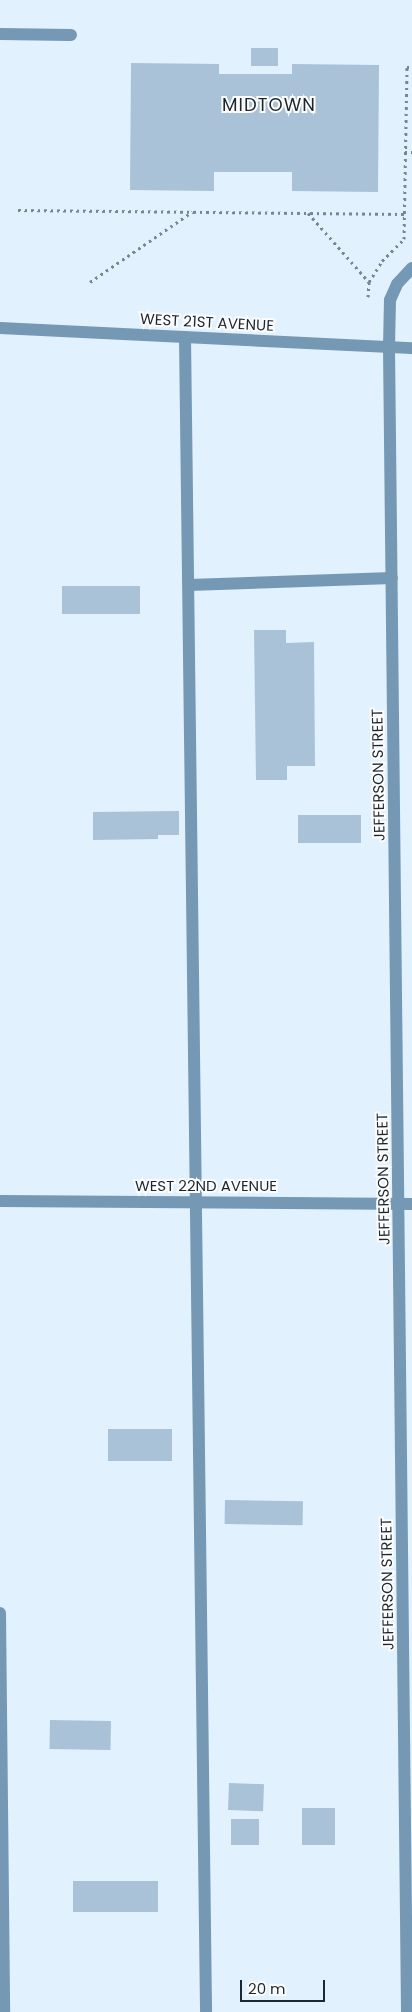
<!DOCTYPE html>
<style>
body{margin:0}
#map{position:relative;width:412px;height:2012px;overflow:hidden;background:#e1f1fe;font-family:Poppins,sans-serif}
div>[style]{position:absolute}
.building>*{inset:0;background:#a9c2d7;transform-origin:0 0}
.path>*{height:3px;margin-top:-1.5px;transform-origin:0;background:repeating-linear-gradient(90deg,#798691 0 2.5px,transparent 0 6.5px)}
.service>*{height:12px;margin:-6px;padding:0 6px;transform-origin:6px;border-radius:6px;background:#7598b4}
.minor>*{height:12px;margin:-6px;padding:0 6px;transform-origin:6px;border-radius:6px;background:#7598b4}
.tertiary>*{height:12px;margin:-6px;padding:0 6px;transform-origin:6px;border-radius:6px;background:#7598b4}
span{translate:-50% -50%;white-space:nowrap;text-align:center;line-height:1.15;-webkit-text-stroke:4px #fcfcfc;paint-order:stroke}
.street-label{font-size:15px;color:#1d272f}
.quarter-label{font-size:18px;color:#1d272f;letter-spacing:1px}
.scale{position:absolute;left:240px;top:1980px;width:85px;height:22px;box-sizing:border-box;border:2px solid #1d272f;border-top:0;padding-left:6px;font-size:15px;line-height:18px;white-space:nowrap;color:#1d272f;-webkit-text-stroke:4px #fcfcfc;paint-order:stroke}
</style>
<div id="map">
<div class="building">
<div style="left:251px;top:48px;width:27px;height:18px"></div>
<div style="clip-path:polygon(131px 63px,219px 64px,219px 74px,292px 74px,292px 64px,379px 65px,378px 192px,292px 191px,292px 172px,214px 172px,214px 191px,130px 190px)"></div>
<div style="left:62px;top:586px;width:78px;height:28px"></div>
<div style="clip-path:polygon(254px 630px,286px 630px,286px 643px,314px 642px,315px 766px,287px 766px,287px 780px,256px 780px)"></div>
<div style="clip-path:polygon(179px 811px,179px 835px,158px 835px,158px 839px,93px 840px,93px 812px)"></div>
<div style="left:298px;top:815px;width:63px;height:28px"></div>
<div style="left:108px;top:1429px;width:64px;height:32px"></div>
<div style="left:225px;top:1500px;width:78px;height:24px;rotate:1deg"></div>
<div style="left:50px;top:1720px;width:61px;height:29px;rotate:1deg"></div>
<div style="left:229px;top:1783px;width:35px;height:27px;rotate:2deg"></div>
<div style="left:302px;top:1808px;width:33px;height:37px"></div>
<div style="left:231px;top:1819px;width:28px;height:26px"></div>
<div style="left:73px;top:1881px;width:85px;height:31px"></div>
</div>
<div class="path">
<div style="left:405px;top:152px;width:7px"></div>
<div style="left:18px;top:210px;width:386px;rotate:0.6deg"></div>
<div style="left:308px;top:213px;width:92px;rotate:48.5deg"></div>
<div style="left:369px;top:282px;width:25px;rotate:-58deg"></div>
<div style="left:382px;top:261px;width:31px;rotate:-45deg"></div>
<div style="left:404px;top:239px;width:172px;rotate:-89deg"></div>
<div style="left:407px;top:67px;width:5px"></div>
<div style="left:90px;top:282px;width:124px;rotate:-34.5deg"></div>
<div style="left:368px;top:297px;width:15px;rotate:-86deg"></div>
</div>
<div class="service">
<div style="left:0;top:34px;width:71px;rotate:0.8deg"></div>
<div style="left:185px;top:337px;width:1675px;rotate:89.28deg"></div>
<div style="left:389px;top:347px;width:47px;rotate:-88.8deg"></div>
<div style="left:390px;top:300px;width:17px;rotate:-66deg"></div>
<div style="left:397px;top:284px;width:22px;rotate:-47deg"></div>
<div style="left:189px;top:585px;width:203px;rotate:-2deg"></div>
</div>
<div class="minor">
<div style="left:389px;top:347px;width:1665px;rotate:89.38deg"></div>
<div style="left:0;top:1201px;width:412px;rotate:0.4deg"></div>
</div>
<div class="tertiary">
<div style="left:0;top:328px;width:412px;rotate:2.8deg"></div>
<div style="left:0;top:1613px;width:399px;rotate:89.4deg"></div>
</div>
<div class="street-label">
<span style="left:207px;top:322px;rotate:3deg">WEST 21ST AVENUE</span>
<span style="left:378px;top:775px;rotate:-91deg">JEFFERSON STREET</span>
<span style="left:383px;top:1179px;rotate:-91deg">JEFFERSON STREET</span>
<span style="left:206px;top:1186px">WEST 22ND AVENUE</span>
<span style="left:387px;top:1584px;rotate:-91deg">JEFFERSON STREET</span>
</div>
<div class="quarter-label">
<span style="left:269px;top:105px">MIDTOWN</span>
</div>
<div class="scale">20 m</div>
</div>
